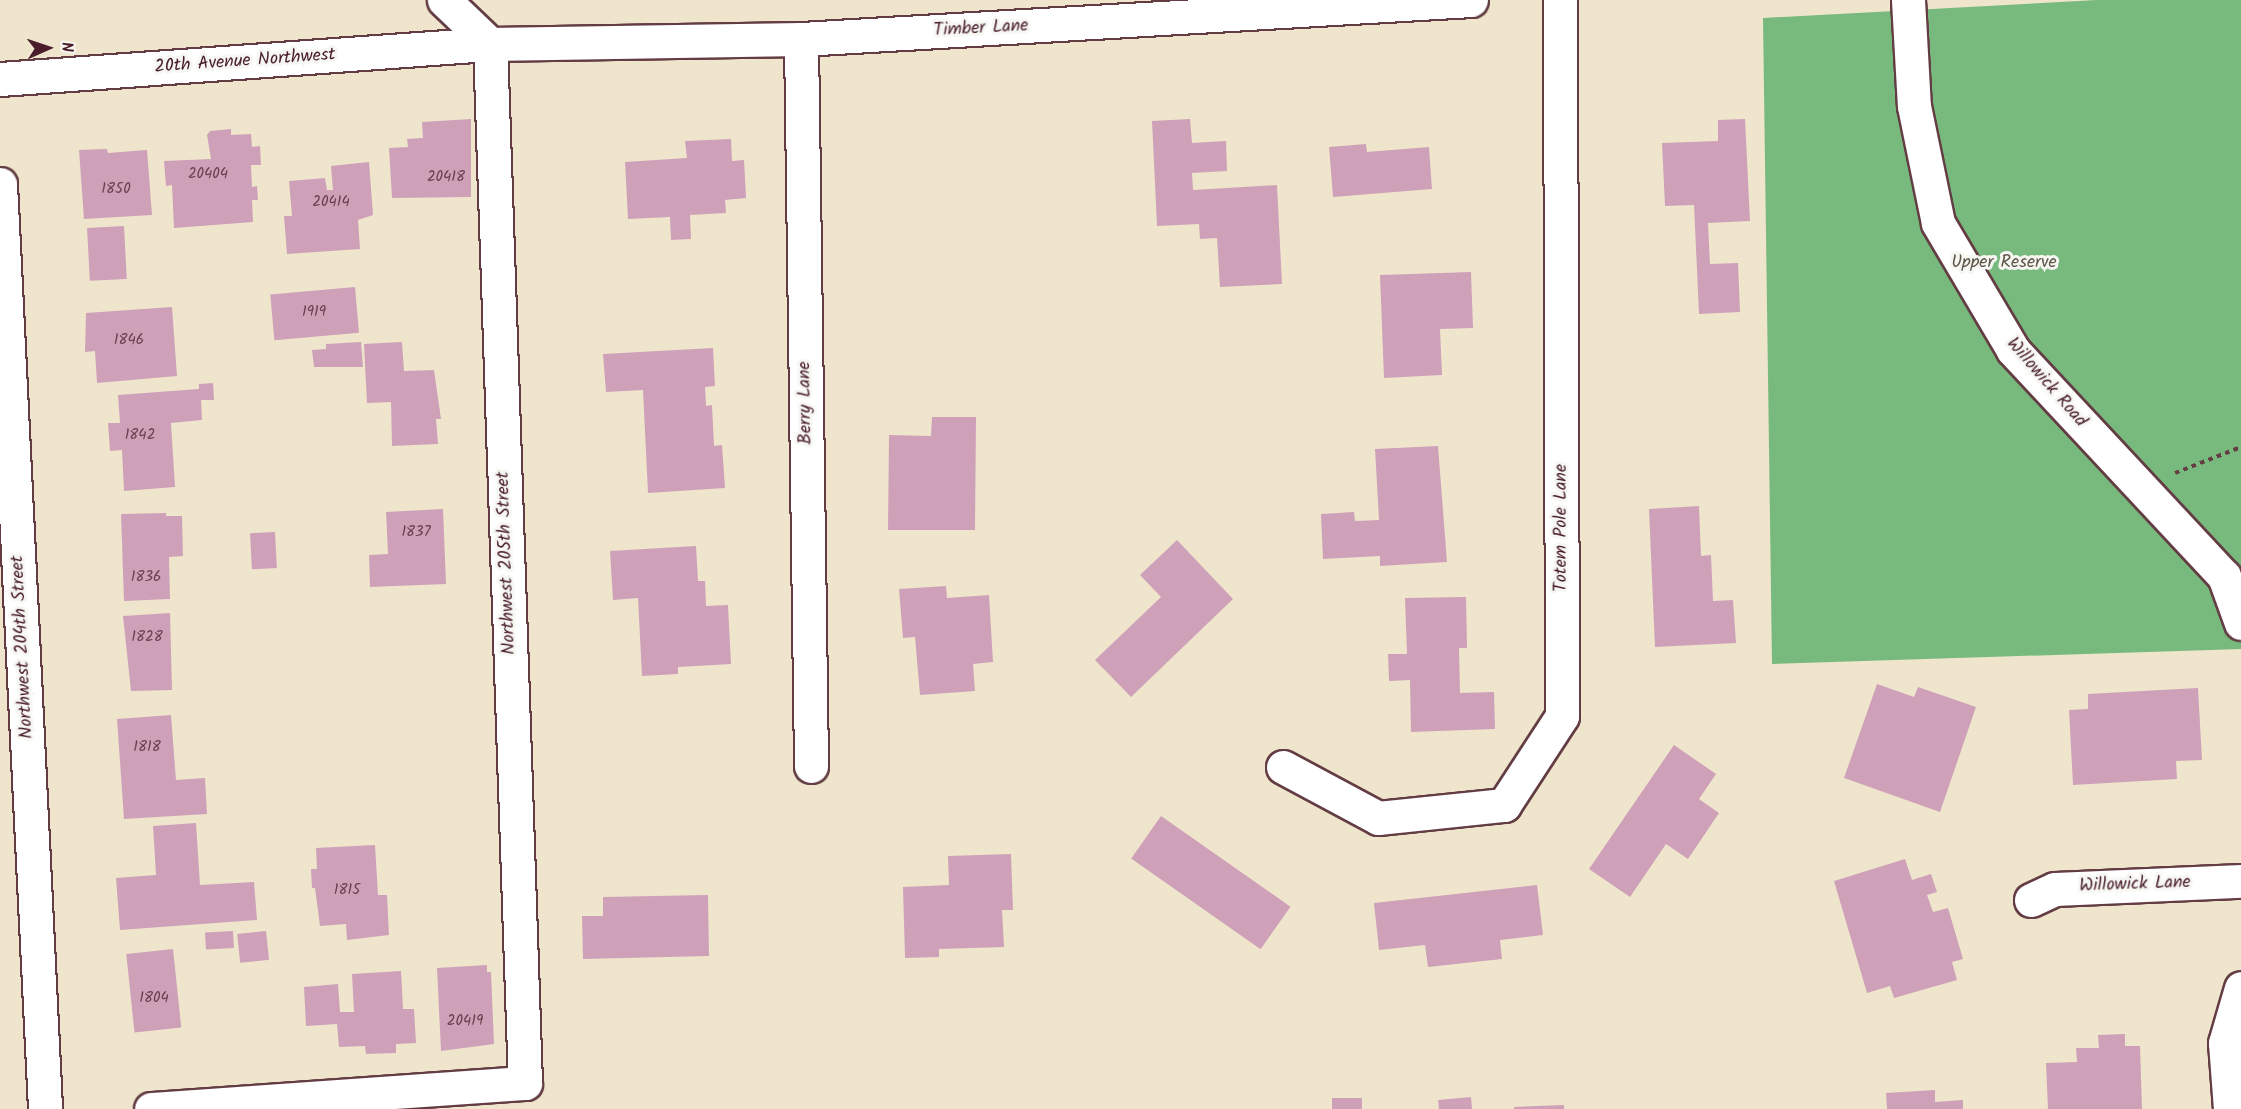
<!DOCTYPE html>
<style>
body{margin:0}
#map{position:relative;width:2241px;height:1109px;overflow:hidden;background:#efe5cc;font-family:Kalam,sans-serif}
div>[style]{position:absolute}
.forest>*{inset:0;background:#78ba7e}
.building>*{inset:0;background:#cea1b9;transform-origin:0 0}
.path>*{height:4px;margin-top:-2px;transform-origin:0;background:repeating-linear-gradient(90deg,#633d43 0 4.5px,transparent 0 9px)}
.roads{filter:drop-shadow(2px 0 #633d43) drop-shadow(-2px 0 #633d43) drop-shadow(0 2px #633d43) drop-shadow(0 -2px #633d43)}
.minor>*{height:33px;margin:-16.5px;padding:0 16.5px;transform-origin:16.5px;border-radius:16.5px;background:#fff}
span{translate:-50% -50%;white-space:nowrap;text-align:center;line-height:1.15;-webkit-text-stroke:6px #f6f6f2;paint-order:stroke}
.number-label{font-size:15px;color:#6b404e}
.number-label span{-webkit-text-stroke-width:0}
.street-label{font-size:18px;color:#4a1f2b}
.park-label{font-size:18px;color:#60574a}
.north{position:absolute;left:18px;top:18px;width:60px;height:60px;-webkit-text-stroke:4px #f6f6f2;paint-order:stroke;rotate:87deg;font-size:16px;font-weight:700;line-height:24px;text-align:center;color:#4a1f2b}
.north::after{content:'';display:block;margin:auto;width:21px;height:27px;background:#4a1f2b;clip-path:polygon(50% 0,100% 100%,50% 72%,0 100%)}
</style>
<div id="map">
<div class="forest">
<div style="clip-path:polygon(2097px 0,2241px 0,2241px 649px,1772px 664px,1763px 18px)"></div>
</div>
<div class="building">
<div style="clip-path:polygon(471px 119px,471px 197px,392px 198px,389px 148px,408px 147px,407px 139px,423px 138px,422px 122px)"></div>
<div style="clip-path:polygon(1190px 119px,1192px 143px,1226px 141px,1227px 171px,1192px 173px,1193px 190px,1277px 185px,1282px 284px,1220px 287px,1217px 238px,1200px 239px,1199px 224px,1157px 226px,1152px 121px)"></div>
<div style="clip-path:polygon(1745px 119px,1750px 221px,1708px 223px,1710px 264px,1738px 263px,1740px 312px,1699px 314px,1694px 205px,1665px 206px,1662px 143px,1718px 141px,1718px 120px)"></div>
<div style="clip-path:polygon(231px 129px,231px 135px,251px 134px,252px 147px,260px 146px,261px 165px,251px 165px,252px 187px,257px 186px,258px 200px,252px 200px,253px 222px,174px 228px,172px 185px,166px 186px,164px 161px,211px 159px,207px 135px,210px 131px)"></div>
<div style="clip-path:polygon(731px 139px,732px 161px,744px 160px,746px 198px,725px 200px,726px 213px,690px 215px,691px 239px,671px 240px,670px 217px,628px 219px,625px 162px,687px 158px,685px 141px)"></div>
<div style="clip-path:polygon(1366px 144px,1367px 152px,1429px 147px,1432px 189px,1333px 197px,1329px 147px)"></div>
<div style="clip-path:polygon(107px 149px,108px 153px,147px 150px,152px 215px,84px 219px,79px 150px)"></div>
<div style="clip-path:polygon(369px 162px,373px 215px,358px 220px,360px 249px,287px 254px,284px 216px,292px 216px,289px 181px,325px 178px,327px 190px,333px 190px,331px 166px)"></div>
<div style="left:124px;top:226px;width:53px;height:37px;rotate:87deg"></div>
<div style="clip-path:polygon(1471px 272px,1473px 328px,1440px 329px,1442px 375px,1384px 378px,1380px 275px)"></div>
<div style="left:355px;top:287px;width:46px;height:85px;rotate:85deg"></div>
<div style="clip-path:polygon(172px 307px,177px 376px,97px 383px,95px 351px,85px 352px,86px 313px)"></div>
<div style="clip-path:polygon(361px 342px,363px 367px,314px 367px,312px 350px,326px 349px,326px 344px)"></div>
<div style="clip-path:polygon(402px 342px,404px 371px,434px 370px,441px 419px,436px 419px,438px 444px,392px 446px,391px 402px,367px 403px,364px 344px)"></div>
<div style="clip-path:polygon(713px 348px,715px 386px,705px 387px,706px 406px,712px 405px,714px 446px,722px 445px,725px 488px,648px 493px,643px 390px,606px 392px,603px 354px)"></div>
<div style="clip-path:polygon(213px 383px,214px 400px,201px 400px,202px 420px,171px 423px,175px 487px,124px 491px,122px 450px,110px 451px,108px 423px,120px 423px,118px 395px,199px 389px,199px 384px)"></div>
<div style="clip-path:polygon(932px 417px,976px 417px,975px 530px,888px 530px,889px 435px,931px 436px)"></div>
<div style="clip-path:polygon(1438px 446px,1447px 562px,1380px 566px,1380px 556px,1323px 559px,1321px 514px,1354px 512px,1355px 521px,1379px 520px,1375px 449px)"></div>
<div style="clip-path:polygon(1699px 506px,1701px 556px,1711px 555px,1713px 601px,1733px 600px,1736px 643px,1655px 647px,1649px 509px)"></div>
<div style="clip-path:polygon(443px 509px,446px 584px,370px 587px,369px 555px,388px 554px,386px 512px)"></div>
<div style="clip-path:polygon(166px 513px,166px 516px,182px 516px,183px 556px,169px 557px,170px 599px,124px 601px,121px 514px)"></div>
<div style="left:275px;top:532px;width:36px;height:25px;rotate:87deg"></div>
<div style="clip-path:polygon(1177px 540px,1233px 599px,1131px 697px,1095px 660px,1161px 597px,1140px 575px)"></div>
<div style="clip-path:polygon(696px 546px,698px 581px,705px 581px,706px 606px,728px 605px,731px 664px,678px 667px,678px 674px,642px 676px,638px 598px,613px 600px,610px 551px)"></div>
<div style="clip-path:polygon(946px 586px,947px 598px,989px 595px,993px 662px,973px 664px,975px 691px,920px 695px,915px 637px,903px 638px,899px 589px)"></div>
<div style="clip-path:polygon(1466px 597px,1467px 648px,1459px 648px,1460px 693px,1494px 692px,1495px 729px,1411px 732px,1410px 680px,1389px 681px,1388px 654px,1407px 654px,1405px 598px)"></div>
<div style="clip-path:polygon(170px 613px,172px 690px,131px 691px,123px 616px)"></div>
<div style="clip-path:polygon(1877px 684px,1914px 697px,1918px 687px,1976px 707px,1940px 812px,1844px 778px)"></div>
<div style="clip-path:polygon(2198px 688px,2202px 760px,2176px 761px,2177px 779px,2073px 785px,2069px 710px,2088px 709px,2088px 694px)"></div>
<div style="clip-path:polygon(171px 715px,176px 780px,205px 778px,207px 814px,124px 819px,117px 719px)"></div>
<div style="clip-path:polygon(1674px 745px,1716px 774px,1699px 799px,1719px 813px,1688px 859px,1666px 844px,1630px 897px,1589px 869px)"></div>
<div style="left:1161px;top:816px;width:158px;height:52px;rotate:35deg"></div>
<div style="clip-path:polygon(196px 823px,200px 885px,254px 882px,257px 920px,120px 930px,116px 878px,156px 875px,153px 826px)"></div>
<div style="clip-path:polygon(375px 845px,378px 895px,387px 895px,389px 935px,347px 940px,346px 924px,320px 926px,315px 888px,312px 888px,311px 869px,317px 869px,316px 848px)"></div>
<div style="clip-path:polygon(1011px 854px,1013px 910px,1002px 910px,1004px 947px,939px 949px,939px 957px,905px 958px,903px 887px,949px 885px,948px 856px)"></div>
<div style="clip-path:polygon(1905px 859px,1912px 880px,1931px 874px,1937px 892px,1927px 895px,1933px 912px,1948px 908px,1963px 959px,1952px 962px,1957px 980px,1894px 998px,1890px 986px,1867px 993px,1834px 881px)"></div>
<div style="clip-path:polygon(1537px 885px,1543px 935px,1500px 940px,1502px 959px,1428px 967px,1425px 945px,1379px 950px,1374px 903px)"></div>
<div style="clip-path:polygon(708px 895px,709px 956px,583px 959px,582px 916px,603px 916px,603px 897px)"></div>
<div style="left:233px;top:931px;width:17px;height:28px;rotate:87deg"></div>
<div style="left:266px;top:931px;width:29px;height:29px;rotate:84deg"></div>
<div style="left:173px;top:949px;width:79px;height:47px;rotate:84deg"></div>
<div style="clip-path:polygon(487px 965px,487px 972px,491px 972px,494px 1044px,441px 1051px,437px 968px)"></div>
<div style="clip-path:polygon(401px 971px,403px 1009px,414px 1009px,416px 1043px,396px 1044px,396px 1053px,366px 1054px,365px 1046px,339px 1047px,337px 1024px,306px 1026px,304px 987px,338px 984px,340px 1012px,354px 1012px,352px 974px)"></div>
<div style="clip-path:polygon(2125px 1034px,2125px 1046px,2140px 1046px,2142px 1109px,2048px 1109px,2046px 1063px,2077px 1062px,2076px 1048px,2099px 1048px,2098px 1035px)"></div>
<div style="clip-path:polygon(1935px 1090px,1935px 1102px,1963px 1100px,1963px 1109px,1887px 1109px,1886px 1093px)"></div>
<div style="left:1471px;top:1097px;width:12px;height:33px;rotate:85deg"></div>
<div style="left:1362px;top:1098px;width:11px;height:30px;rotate:90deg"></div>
<div style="clip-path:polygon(1564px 1105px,1564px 1109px,1514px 1109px,1514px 1107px)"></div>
</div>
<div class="path">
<div style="left:2175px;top:473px;width:71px;rotate:-21.5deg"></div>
</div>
<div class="roads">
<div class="minor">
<div style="left:444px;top:0;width:64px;rotate:43.7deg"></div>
<div style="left:1908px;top:0;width:106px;rotate:86.8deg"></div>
<div style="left:1914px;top:106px;width:119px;rotate:78.4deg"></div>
<div style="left:1938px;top:223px;width:147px;rotate:59.4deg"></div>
<div style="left:2013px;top:350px;width:309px;rotate:47deg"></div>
<div style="left:2224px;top:576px;width:50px;rotate:70.1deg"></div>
<div style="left:801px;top:39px;width:727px;rotate:89.21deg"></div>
<div style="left:0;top:79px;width:491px;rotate:-4.1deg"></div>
<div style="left:490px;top:44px;width:311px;rotate:-0.9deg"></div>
<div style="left:801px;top:39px;width:671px;rotate:-3.33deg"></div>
<div style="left:0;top:184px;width:926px;rotate:87.21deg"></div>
<div style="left:1283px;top:767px;width:108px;rotate:28.2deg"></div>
<div style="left:1378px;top:818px;width:127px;rotate:-5.9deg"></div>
<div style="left:1504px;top:805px;width:106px;rotate:-56.9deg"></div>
<div style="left:1562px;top:716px;width:716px;rotate:-90.16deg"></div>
<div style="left:2031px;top:900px;width:26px;rotate:-25deg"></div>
<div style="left:2055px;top:889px;width:186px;rotate:-2.5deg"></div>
<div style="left:151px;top:1109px;width:375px;rotate:-4deg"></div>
<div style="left:525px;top:1083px;width:1040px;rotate:-91.93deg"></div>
<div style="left:2230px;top:1109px;width:66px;rotate:-94.3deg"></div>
<div style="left:2225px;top:1043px;width:57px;rotate:-73.8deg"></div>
</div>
</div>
<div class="number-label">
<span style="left:208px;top:175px">20404</span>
<span style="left:446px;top:178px">20418</span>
<span style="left:116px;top:190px">1850</span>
<span style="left:331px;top:203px">20414</span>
<span style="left:314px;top:313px">1919</span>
<span style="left:129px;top:341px">1846</span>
<span style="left:140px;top:436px">1842</span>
<span style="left:416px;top:533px">1837</span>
<span style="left:146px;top:578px">1836</span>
<span style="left:147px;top:638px">1828</span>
<span style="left:147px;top:748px">1818</span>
<span style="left:347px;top:891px">1815</span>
<span style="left:154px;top:999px">1804</span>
<span style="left:465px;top:1022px">20419</span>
</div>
<div class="street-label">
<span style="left:981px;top:29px;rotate:-3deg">Timber Lane</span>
<span style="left:245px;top:62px;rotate:-4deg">20th Avenue Northwest</span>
<span style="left:2046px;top:383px;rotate:49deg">Willowick Road</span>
<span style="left:806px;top:403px;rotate:-91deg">Berry Lane</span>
<span style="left:1562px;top:528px;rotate:-90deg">Totem Pole Lane</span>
<span style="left:507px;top:563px;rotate:-92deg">Northwest 205th Street</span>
<span style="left:23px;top:647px;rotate:-93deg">Northwest 204th Street</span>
<span style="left:2135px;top:885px;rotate:-2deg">Willowick Lane</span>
</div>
<div class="park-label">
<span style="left:2004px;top:263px">Upper Reserve</span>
</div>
<div class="north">N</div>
</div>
